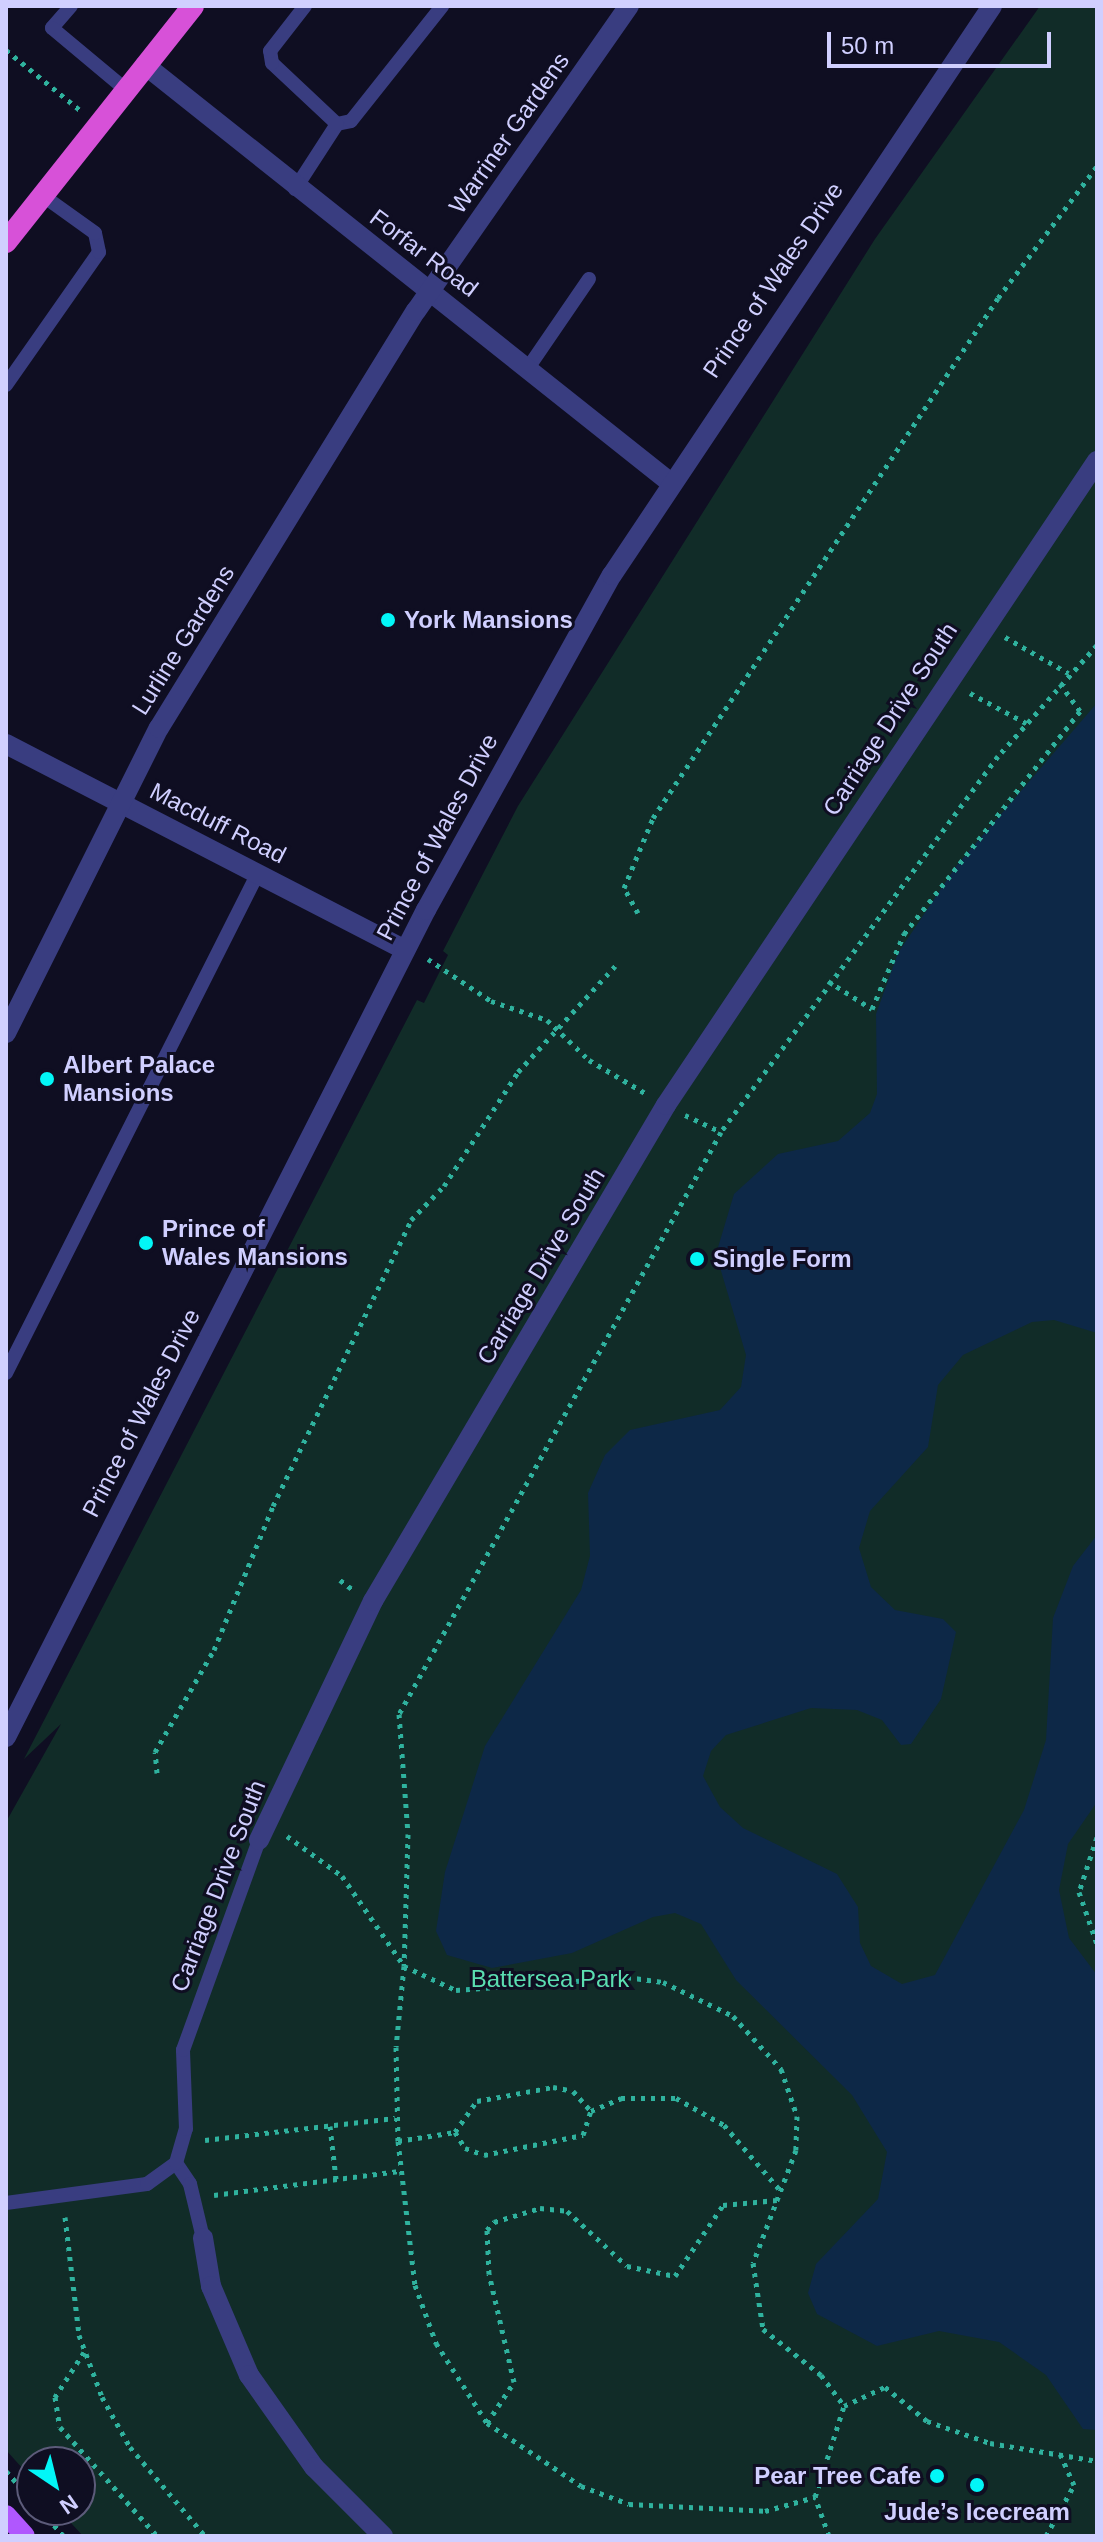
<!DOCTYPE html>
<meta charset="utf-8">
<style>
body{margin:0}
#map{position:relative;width:1103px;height:2542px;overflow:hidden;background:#0f0e22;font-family:Arial,sans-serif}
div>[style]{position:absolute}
.green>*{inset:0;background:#112c28}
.water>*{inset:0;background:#0d2847}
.path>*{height:5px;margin-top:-2.5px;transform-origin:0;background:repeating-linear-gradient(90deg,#2fb29e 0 4px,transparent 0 10px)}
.service>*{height:14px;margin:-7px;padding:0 7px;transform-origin:7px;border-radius:7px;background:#393d80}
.pedestrian>*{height:20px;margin:-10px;padding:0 10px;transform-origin:10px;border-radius:10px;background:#393d80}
.minor>*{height:20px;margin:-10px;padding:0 10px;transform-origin:10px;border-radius:10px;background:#393d80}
.tertiary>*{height:20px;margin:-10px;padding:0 10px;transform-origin:10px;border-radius:10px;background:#393d80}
.primary>*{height:20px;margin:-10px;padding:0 10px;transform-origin:10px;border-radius:10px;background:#b057fe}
.trunk>*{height:22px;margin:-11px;padding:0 11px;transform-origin:11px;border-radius:11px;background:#d751d8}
.dots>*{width:22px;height:22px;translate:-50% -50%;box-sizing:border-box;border:4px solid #0f0e22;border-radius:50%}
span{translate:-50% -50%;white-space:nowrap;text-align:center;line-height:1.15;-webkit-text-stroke:6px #0f0e22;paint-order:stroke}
.street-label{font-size:24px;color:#d0cfff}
.poi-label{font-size:24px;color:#d0cfff;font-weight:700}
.left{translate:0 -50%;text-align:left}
.right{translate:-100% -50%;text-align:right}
.park-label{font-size:24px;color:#5bdeb1}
.frame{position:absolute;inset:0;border:8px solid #d0cfff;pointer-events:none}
.north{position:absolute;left:16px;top:2446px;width:80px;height:80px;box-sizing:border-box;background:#0f0e22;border:2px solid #5c5b7a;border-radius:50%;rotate:145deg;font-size:22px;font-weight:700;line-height:32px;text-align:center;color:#d0cfff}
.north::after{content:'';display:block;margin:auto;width:28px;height:36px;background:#02f6f7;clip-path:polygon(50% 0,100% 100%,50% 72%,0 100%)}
.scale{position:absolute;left:827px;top:32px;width:224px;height:36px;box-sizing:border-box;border:4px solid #d0cfff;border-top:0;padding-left:10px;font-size:24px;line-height:28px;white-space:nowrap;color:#d0cfff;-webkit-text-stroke:6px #0f0e22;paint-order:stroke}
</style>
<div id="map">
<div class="green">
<div style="clip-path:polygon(1040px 6px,1097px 6px,1097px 2536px,83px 2536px,59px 2510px,80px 2510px,80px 2462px,32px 2462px,32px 2479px,6px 2450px,6px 1822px,61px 1724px,24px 1759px,417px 1000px,424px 1003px,448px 955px,443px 951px,518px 806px,875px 239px)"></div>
</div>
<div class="water">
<div style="clip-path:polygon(1097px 703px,1097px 1333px,1054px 1320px,1032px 1322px,963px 1355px,938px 1385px,928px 1447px,870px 1511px,859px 1548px,871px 1587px,895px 1610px,943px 1619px,956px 1632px,941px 1699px,911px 1744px,901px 1745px,882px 1720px,857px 1710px,811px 1708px,726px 1735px,711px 1751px,703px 1776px,720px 1807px,743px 1828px,837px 1874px,858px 1907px,860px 1943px,871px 1966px,902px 1984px,935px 1975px,1024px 1810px,1046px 1740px,1053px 1618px,1073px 1566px,1097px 1535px,1097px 1802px,1068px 1844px,1059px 1890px,1069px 1938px,1097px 1975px,1097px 2430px,1083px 2429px,1046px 2375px,999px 2342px,939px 2331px,877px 2346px,817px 2314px,808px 2293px,816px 2264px,878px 2199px,887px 2152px,852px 2095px,736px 1980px,701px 1924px,675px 1913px,653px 1917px,572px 1953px,492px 1968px,447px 1955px,436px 1931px,445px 1872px,485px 1746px,581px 1590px,590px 1556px,588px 1493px,605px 1455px,630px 1430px,720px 1410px,741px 1387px,746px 1355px,716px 1254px,734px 1194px,778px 1154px,838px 1141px,870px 1113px,877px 1094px,876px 1014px,898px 953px,957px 865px)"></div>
</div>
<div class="path">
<div style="left:6px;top:50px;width:97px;rotate:39.1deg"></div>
<div style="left:1005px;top:637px;width:73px;rotate:29.7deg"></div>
<div style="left:1097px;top:645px;width:149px;rotate:131.7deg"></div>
<div style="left:998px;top:756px;width:467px;rotate:126.4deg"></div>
<div style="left:721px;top:1132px;width:665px;rotate:118.95deg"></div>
<div style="left:399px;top:1714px;width:120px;rotate:85.7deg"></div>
<div style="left:408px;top:1834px;width:132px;rotate:91.7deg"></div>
<div style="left:404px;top:1966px;width:57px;rotate:24.8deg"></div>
<div style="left:456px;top:1990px;width:171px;rotate:-4.3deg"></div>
<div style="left:627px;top:1977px;width:36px;rotate:8deg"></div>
<div style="left:663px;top:1982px;width:78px;rotate:25.9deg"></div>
<div style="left:733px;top:2016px;width:72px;rotate:47.8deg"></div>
<div style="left:781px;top:2069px;width:50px;rotate:71.2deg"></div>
<div style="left:797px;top:2116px;width:34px;rotate:92deg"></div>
<div style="left:796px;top:2150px;width:121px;rotate:110.8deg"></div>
<div style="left:753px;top:2263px;width:67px;rotate:81.4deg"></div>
<div style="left:763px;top:2329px;width:74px;rotate:38.4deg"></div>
<div style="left:821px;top:2375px;width:39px;rotate:53deg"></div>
<div style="left:844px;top:2406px;width:45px;rotate:-24.9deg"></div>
<div style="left:885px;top:2387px;width:54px;rotate:39deg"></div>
<div style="left:927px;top:2421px;width:67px;rotate:19.2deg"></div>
<div style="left:990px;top:2443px;width:109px;rotate:9.5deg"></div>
<div style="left:970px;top:693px;width:64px;rotate:28.2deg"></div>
<div style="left:638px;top:913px;width:29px;rotate:-119deg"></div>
<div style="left:624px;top:888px;width:76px;rotate:-67.5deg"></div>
<div style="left:653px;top:818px;width:624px;rotate:-56.44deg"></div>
<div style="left:998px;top:298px;width:165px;rotate:-53.1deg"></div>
<div style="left:428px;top:959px;width:76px;rotate:33.7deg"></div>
<div style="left:491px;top:1001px;width:59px;rotate:18.7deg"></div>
<div style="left:547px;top:1020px;width:58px;rotate:43.6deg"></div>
<div style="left:589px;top:1060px;width:65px;rotate:30.5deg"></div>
<div style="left:828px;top:981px;width:52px;rotate:32.5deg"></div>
<div style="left:872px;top:1009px;width:82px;rotate:-66.9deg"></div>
<div style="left:904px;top:934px;width:284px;rotate:-51.7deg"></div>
<div style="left:1080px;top:711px;width:34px;rotate:-126deg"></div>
<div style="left:685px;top:1115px;width:40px;rotate:25deg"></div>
<div style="left:340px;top:1580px;width:15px;rotate:37deg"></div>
<div style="left:157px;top:1773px;width:21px;rotate:-95deg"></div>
<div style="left:155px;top:1752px;width:118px;rotate:-60deg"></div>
<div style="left:214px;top:1650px;width:156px;rotate:-67.7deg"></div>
<div style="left:273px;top:1506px;width:318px;rotate:-64.2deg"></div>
<div style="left:411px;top:1220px;width:47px;rotate:-45.9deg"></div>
<div style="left:444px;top:1186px;width:136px;rotate:-57deg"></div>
<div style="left:518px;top:1072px;width:144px;rotate:-47.5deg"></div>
<div style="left:287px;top:1836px;width:68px;rotate:36deg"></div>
<div style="left:342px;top:1876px;width:109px;rotate:55.4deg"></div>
<div style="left:404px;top:1966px;width:81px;rotate:95.6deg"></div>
<div style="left:396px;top:2047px;width:94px;rotate:88.8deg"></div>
<div style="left:398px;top:2141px;width:58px;rotate:-9deg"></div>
<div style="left:1097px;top:1837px;width:58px;rotate:108.1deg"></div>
<div style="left:1079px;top:1892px;width:55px;rotate:70.9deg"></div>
<div style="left:330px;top:2126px;width:53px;rotate:83.5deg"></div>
<div style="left:455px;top:2132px;width:19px;rotate:58deg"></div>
<div style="left:465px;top:2148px;width:20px;rotate:20deg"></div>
<div style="left:484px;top:2155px;width:101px;rotate:-11.4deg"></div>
<div style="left:583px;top:2135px;width:25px;rotate:-72deg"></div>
<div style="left:591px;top:2111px;width:33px;rotate:-23deg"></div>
<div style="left:621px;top:2098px;width:55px"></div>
<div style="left:676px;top:2098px;width:55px;rotate:29.4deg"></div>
<div style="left:724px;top:2125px;width:86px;rotate:49.3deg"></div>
<div style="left:455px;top:2132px;width:38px;rotate:-55deg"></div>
<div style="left:477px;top:2101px;width:77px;rotate:-10.4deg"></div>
<div style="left:553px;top:2087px;width:20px;rotate:11deg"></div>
<div style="left:573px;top:2091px;width:27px;rotate:48deg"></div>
<div style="left:205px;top:2140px;width:191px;rotate:-6.6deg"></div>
<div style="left:398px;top:2141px;width:145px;rotate:83.3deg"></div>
<div style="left:415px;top:2285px;width:62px;rotate:70.1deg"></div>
<div style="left:436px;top:2343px;width:95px;rotate:57.5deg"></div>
<div style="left:487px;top:2423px;width:113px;rotate:33.8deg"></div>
<div style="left:581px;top:2486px;width:51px;rotate:20.6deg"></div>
<div style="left:629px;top:2504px;width:136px;rotate:2.9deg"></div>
<div style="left:765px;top:2511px;width:52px;rotate:-15.6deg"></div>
<div style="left:214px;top:2195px;width:187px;rotate:-7.4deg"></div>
<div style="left:65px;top:2217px;width:119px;rotate:83.2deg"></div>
<div style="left:79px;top:2335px;width:66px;rotate:69.6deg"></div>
<div style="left:102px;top:2397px;width:57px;rotate:60.8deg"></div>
<div style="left:130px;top:2447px;width:116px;rotate:49.9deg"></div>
<div style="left:84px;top:2352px;width:54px;rotate:122.8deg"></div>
<div style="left:55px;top:2397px;width:30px;rotate:81deg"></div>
<div style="left:60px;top:2427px;width:146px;rotate:48.3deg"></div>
<div style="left:487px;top:2423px;width:49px;rotate:-56.6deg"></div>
<div style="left:514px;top:2382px;width:111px;rotate:-103deg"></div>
<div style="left:489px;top:2274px;width:44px;rotate:-92.6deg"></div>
<div style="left:487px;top:2230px;width:11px;rotate:-49deg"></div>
<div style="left:494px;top:2222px;width:48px;rotate:-16.9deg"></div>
<div style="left:540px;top:2208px;width:27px;rotate:6deg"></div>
<div style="left:567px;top:2211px;width:81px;rotate:42.5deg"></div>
<div style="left:627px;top:2266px;width:49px;rotate:11.8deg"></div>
<div style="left:675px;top:2276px;width:86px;rotate:-55.9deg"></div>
<div style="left:723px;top:2205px;width:54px;rotate:-5.3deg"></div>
<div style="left:6px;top:2471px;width:39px;rotate:48deg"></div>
<div style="left:41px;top:2510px;width:35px;rotate:49deg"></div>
<div style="left:829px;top:2536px;width:41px;rotate:-109.7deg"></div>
<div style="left:815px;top:2497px;width:96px;rotate:-72.3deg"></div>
<div style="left:1046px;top:2536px;width:58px;rotate:-61.2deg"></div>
<div style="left:1074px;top:2485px;width:34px;rotate:-114deg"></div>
</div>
<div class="service">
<div style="left:71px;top:6px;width:29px;rotate:131deg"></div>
<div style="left:52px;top:28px;width:95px;rotate:39.9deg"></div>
<div style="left:337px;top:124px;width:14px;rotate:-12deg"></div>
<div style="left:351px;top:121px;width:147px;rotate:-51.6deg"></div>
<div style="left:295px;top:189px;width:77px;rotate:-57.1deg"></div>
<div style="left:337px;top:124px;width:89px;rotate:-136.8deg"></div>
<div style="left:272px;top:63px;width:12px;rotate:-99deg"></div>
<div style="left:270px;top:51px;width:57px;rotate:-52.1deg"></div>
<div style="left:528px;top:368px;width:108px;rotate:-55.6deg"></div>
<div style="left:6px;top:385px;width:162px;rotate:-55deg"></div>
<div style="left:99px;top:252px;width:19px;rotate:-102deg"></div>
<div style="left:95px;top:233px;width:65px;rotate:-144.4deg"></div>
<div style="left:6px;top:1373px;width:560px;rotate:-63.25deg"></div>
<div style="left:176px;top:2163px;width:25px;rotate:56deg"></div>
<div style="left:190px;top:2184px;width:56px;rotate:76.5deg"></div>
<div style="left:6px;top:2203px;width:142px;rotate:-7.7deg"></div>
<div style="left:147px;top:2184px;width:36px;rotate:-36deg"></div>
<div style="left:176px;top:2163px;width:35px;rotate:-74deg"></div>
<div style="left:186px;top:2129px;width:79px;rotate:-92.2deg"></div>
<div style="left:183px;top:2050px;width:223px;rotate:-70.1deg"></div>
</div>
<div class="pedestrian">
<div style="left:259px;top:1840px;width:265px;rotate:-64.5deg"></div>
<div style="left:373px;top:1601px;width:576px;rotate:-59.43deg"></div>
<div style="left:666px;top:1105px;width:775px;rotate:-56.21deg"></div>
<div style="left:203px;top:2238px;width:49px;rotate:80.5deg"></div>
<div style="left:211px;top:2286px;width:97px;rotate:66.9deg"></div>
<div style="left:249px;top:2375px;width:113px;rotate:54.8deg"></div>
<div style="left:314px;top:2467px;width:98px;rotate:45deg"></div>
</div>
<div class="minor">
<div style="left:145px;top:65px;width:672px;rotate:38.47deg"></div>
<div style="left:6px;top:744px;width:449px;rotate:27.3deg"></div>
<div style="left:6px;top:1033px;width:341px;rotate:-63.4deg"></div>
<div style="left:159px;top:728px;width:490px;rotate:-58.4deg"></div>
<div style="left:416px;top:311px;width:372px;rotate:-55.1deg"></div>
</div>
<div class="tertiary">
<div style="left:6px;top:1737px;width:928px;rotate:-63.08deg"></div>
<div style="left:426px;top:910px;width:383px;rotate:-61deg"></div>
<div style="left:612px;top:575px;width:684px;rotate:-56.26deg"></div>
</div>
<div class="primary">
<div style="left:6px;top:2515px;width:28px;rotate:48deg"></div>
</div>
<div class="trunk">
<div style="left:6px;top:242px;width:301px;rotate:-51.6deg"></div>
</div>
<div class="dots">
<div style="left:388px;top:620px;background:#02f6f7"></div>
<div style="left:47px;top:1079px;background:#02f6f7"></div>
<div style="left:146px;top:1243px;background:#02f6f7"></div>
<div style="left:697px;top:1259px;background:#02f6f7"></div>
<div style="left:937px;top:2476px;background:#02f6f7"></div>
<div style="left:977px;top:2485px;background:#02f6f7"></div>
</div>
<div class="street-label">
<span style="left:509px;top:133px;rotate:-55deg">Warriner Gardens</span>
<span style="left:424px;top:253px;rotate:37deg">Forfar Road</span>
<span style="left:773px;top:280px;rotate:-56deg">Prince of Wales Drive</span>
<span style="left:183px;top:640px;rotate:-58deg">Lurline Gardens</span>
<span style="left:890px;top:719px;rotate:-57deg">Carriage Drive South</span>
<span style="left:218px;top:823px;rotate:27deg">Macduff Road</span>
<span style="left:437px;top:837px;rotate:-62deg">Prince of Wales Drive</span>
<span style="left:541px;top:1266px;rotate:-59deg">Carriage Drive South</span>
<span style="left:141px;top:1413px;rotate:-63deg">Prince of Wales Drive</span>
<span style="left:218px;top:1886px;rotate:-69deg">Carriage Drive South</span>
</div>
<div class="poi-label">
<span class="left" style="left:404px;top:620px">York Mansions</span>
<span class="left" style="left:63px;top:1079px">Albert Palace<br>Mansions</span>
<span class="left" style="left:162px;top:1243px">Prince of<br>Wales Mansions</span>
<span class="left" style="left:713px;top:1259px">Single Form</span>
<span class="right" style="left:921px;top:2476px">Pear Tree Cafe</span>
<span style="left:977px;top:2512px">Jude’s Icecream</span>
</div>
<div class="park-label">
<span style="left:550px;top:1979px">Battersea Park</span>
</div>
<div class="frame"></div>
<div class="north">N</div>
<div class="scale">50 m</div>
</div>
